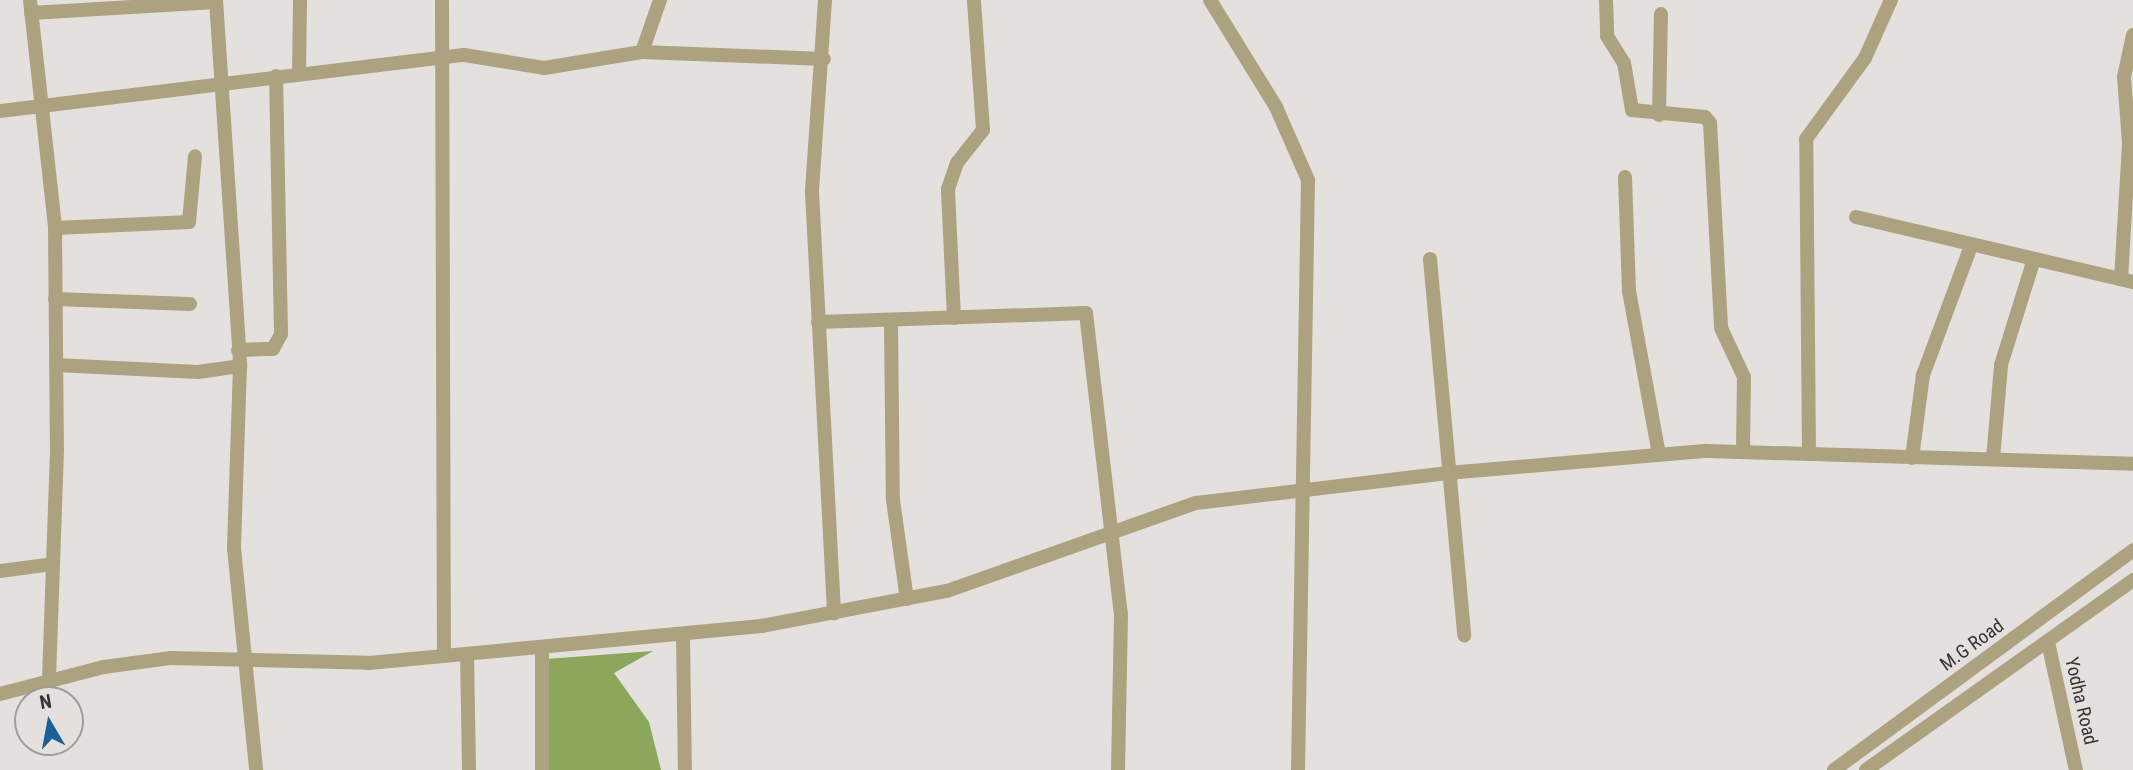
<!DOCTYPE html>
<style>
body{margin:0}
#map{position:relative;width:2133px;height:770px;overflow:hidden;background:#e4e0de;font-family:"Roboto Condensed",sans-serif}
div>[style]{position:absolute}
.water>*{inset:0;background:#8aa75c}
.minor>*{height:14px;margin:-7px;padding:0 7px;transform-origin:7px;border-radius:7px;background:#ada280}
span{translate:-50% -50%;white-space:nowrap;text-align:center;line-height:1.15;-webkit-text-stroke:5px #e4e0de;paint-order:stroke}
.street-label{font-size:19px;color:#373534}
.north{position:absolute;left:14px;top:686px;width:70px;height:70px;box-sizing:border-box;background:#e4e0de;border:2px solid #9f9c9a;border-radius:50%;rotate:350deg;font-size:19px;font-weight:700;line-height:28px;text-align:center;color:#373534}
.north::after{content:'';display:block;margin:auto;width:24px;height:32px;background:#1d6095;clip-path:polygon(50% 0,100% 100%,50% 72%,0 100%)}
</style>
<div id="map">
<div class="water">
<div style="clip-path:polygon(653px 651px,614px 673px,649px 722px,661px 770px,545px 770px,546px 659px)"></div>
</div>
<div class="minor">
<div style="left:30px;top:0;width:229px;rotate:83.7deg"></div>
<div style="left:55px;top:228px;width:222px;rotate:89.5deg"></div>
<div style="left:57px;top:450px;width:229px;rotate:92deg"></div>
<div style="left:216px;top:0;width:367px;rotate:86.2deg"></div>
<div style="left:240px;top:366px;width:182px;rotate:91.9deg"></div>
<div style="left:234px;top:548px;width:223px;rotate:84.3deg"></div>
<div style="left:442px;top:0;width:656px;rotate:89.83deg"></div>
<div style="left:825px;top:0;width:192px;rotate:93.9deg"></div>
<div style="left:812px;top:192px;width:422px;rotate:87deg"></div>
<div style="left:1210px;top:0;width:126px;rotate:58.3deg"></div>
<div style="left:1276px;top:107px;width:80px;rotate:66.3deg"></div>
<div style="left:1308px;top:180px;width:590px;rotate:90.97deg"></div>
<div style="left:1606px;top:0;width:36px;rotate:88deg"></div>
<div style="left:1607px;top:36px;width:32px;rotate:58deg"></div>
<div style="left:1624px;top:63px;width:48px;rotate:80.3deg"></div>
<div style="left:1632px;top:110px;width:73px;rotate:5.5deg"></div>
<div style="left:1705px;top:117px;width:8px;rotate:50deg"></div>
<div style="left:1710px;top:123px;width:205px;rotate:86.9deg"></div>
<div style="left:1721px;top:328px;width:54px;rotate:64.9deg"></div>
<div style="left:1744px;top:377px;width:74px;rotate:90.8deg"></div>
<div style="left:31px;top:13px;width:185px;rotate:-3.4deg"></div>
<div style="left:642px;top:52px;width:55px;rotate:-70.9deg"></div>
<div style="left:299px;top:74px;width:74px;rotate:-89.2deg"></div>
<div style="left:0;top:111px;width:467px;rotate:-6.9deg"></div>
<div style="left:464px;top:55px;width:81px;rotate:9.2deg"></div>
<div style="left:544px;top:68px;width:99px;rotate:-9.3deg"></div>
<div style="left:642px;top:52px;width:182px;rotate:2.2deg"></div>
<div style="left:1659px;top:115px;width:101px;rotate:-88.9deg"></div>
<div style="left:1625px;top:177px;width:114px;rotate:88deg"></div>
<div style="left:1629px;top:291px;width:166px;rotate:79.6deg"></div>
<div style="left:1856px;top:217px;width:285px;rotate:13.2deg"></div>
<div style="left:55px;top:228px;width:134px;rotate:-2.6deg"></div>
<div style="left:189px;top:222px;width:66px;rotate:-84.8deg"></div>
<div style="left:1430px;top:259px;width:378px;rotate:84.8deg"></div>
<div style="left:2121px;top:279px;width:136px;rotate:-86.6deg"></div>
<div style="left:2129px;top:143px;width:66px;rotate:-94.3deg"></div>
<div style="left:2124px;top:77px;width:43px;rotate:-77.9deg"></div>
<div style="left:55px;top:299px;width:135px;rotate:2.1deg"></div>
<div style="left:954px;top:318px;width:129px;rotate:-92.7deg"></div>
<div style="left:948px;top:189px;width:28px;rotate:-71deg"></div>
<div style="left:957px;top:163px;width:42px;rotate:-51.8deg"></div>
<div style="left:983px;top:130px;width:130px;rotate:-94deg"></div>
<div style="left:818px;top:322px;width:268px;rotate:-1.9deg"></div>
<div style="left:1086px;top:313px;width:303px;rotate:83.4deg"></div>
<div style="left:1121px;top:614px;width:156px;rotate:91.1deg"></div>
<div style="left:891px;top:322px;width:178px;rotate:89.4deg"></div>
<div style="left:893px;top:500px;width:100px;rotate:82deg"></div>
<div style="left:238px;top:350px;width:35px;rotate:-2deg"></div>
<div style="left:273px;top:349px;width:17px;rotate:-62deg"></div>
<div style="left:281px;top:334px;width:258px;rotate:-91.1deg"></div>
<div style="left:56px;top:365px;width:142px;rotate:2.8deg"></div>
<div style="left:198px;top:372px;width:42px;rotate:-8.1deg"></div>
<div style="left:1809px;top:454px;width:315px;rotate:-90.5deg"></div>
<div style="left:1806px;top:139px;width:100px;rotate:-53.9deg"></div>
<div style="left:1865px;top:58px;width:64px;rotate:-65.9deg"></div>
<div style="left:1912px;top:458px;width:84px;rotate:-82.5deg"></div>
<div style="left:1923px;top:375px;width:138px;rotate:-69.6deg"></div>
<div style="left:1993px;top:459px;width:94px;rotate:-85.1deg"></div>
<div style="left:2001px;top:365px;width:108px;rotate:-72.7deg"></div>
<div style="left:0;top:571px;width:53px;rotate:-7.5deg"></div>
<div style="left:683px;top:635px;width:135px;rotate:89.2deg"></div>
<div style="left:2048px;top:642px;width:131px;rotate:77.7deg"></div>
<div style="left:467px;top:654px;width:116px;rotate:89deg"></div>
<div style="left:0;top:694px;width:107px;rotate:-14.6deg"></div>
<div style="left:104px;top:667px;width:68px;rotate:-7.7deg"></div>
<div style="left:171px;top:658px;width:198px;rotate:1.4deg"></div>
<div style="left:369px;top:663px;width:394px;rotate:-5.4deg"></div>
<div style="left:761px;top:626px;width:189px;rotate:-10.7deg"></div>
<div style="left:947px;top:591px;width:264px;rotate:-19.5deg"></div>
<div style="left:1196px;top:503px;width:254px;rotate:-6.8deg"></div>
<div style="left:1448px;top:473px;width:260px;rotate:-4.9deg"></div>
<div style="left:1707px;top:451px;width:426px;rotate:1.7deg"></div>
<div style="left:542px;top:770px;width:123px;rotate:-90deg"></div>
<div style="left:1834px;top:770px;width:371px;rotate:-36.3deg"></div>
<div style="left:1866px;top:770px;width:328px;rotate:-35.4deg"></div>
</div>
<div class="street-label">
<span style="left:1972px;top:645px;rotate:-36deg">M.G Road</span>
<span style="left:2081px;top:701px;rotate:77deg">Yodha Road</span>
</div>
<div class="north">N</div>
</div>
